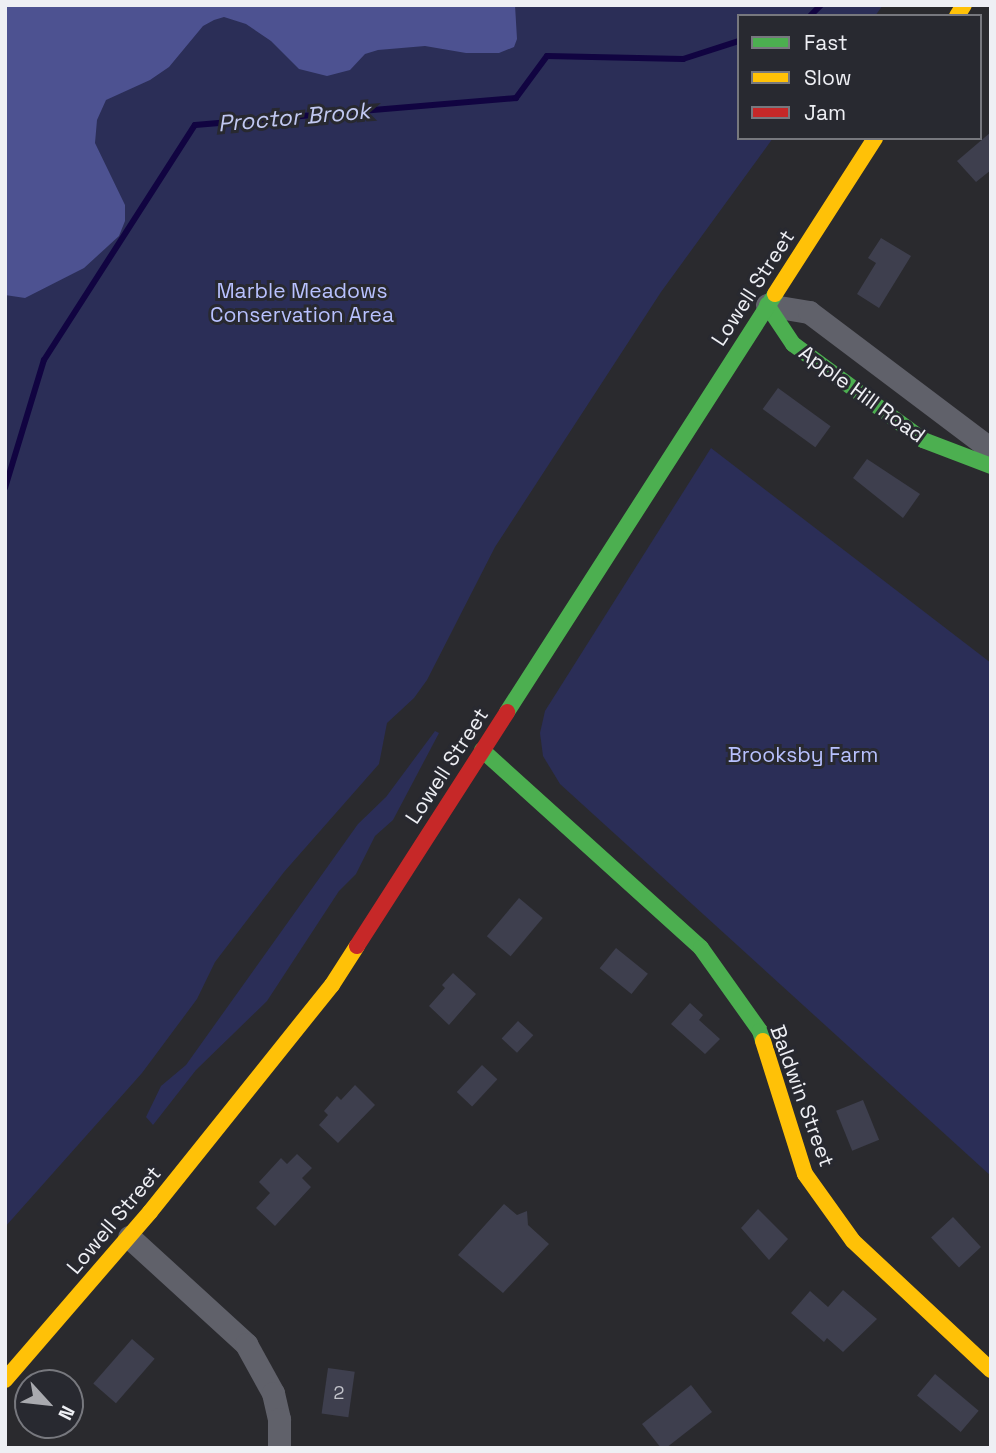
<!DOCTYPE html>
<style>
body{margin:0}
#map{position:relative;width:996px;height:1453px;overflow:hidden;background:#2a2a2e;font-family:"Space Grotesk",sans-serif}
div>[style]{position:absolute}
.green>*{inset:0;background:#2b2e57}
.forest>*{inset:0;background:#4d5291}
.stream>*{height:6px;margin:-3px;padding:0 3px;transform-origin:3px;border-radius:3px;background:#110441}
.building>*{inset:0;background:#3e3f4e;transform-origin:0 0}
.street>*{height:23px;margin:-11.5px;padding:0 11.5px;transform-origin:11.5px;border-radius:11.5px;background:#60616a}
.fast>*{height:16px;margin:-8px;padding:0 8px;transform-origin:8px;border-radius:8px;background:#4caf50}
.slow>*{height:16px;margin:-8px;padding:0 8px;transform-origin:8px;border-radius:8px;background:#ffc107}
.jam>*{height:16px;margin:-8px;padding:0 8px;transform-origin:8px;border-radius:8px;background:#c62828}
span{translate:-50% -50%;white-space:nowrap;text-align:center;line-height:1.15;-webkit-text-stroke:6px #282930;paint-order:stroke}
.number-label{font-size:18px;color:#c2c3ca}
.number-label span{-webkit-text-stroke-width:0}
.street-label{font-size:21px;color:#eeeff4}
.park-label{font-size:21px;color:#b8c1fe}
.water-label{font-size:23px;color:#c1c8f1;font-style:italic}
.frame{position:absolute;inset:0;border:7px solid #eeeff4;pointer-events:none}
.legend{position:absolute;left:737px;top:14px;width:245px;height:126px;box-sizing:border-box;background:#282930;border:2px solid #77787e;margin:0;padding:9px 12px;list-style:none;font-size:21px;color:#eeeff4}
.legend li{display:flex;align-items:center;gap:14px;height:35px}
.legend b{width:35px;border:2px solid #77787e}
.north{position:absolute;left:14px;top:1369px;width:70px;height:70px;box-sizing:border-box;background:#282930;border:2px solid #77787e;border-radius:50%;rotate:117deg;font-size:19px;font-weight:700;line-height:28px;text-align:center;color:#eeeff4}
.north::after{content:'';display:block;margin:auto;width:24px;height:32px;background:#a9aaaf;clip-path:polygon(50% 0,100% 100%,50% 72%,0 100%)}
</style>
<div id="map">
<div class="green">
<div style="clip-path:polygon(5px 5px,883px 5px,875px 16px,739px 16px,739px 138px,773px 138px,661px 292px,495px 547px,427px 680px,414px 698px,387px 723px,379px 764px,284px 872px,215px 962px,197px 999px,142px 1073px,5px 1227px)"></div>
<div style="clip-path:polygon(711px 448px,991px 663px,991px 1176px,560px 784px,543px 756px,540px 733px,545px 711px)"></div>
<div style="clip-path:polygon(435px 731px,439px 733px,393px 820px,375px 836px,356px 874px,339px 891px,267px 1001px,196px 1070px,153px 1125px,146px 1117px,161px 1086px,186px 1065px,358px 824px,386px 797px)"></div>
</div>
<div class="forest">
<div style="clip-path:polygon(5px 5px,515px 5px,517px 39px,514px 47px,499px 53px,466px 53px,425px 46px,378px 50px,365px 54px,350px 70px,327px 76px,299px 69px,271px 41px,246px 24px,224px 17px,214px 20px,203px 26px,169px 67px,150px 80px,106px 100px,97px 120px,95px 143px,125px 205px,125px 221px,119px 236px,84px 268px,25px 298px,5px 295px)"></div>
</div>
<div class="stream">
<div style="left:810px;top:16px;width:16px;rotate:-45deg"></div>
<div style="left:5px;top:488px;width:134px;rotate:-73.1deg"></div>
<div style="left:44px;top:360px;width:279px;rotate:-57.3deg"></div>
<div style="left:195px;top:125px;width:322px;rotate:-4.8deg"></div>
<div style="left:516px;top:98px;width:52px;rotate:-53.6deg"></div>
<div style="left:547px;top:56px;width:136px;rotate:1.3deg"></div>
<div style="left:683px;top:59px;width:59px;rotate:-17.8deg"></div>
</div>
<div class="building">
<div style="clip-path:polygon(991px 132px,991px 170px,976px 182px,957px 161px)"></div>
<div style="clip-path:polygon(881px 238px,911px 256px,879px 308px,857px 294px,876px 263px,868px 258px)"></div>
<div style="left:778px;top:388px;width:65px;height:26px;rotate:36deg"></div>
<div style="clip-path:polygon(867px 459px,920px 494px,903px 518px,853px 478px)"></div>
<div style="left:519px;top:898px;width:31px;height:50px;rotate:40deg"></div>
<div style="left:616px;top:948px;width:41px;height:26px;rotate:39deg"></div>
<div style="clip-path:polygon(453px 973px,476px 994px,449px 1025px,429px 1006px,445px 988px,442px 985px)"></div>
<div style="clip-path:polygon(690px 1003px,703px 1015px,699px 1020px,720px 1039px,705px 1054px,671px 1024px)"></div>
<div style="left:518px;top:1021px;width:21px;height:24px;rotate:43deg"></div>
<div style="left:482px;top:1065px;width:21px;height:37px;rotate:43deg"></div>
<div style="clip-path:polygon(355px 1085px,375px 1105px,338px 1143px,319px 1125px,328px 1115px,324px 1111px,337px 1096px,341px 1100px)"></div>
<div style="left:863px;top:1100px;width:43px;height:29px;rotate:68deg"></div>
<div style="clip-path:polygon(297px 1154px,312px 1168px,302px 1178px,311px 1187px,275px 1226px,256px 1208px,270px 1193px,259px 1182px,281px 1158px,287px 1164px)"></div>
<div style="clip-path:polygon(504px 1204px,517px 1215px,527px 1211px,528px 1225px,549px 1244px,503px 1293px,458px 1255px)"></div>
<div style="clip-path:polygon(758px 1209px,788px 1239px,769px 1260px,741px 1228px)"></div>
<div style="left:953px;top:1217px;width:41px;height:30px;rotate:47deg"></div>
<div style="clip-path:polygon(843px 1290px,877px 1319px,843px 1352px,827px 1338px,824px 1342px,791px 1313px,810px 1291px,828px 1307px)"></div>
<div style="left:132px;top:1339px;width:30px;height:59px;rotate:41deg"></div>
<div style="left:328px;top:1368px;width:27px;height:46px;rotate:8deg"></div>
<div style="left:935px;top:1374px;width:57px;height:28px;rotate:40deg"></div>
<div style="clip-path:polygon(691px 1385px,712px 1412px,666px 1448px,661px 1448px,642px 1424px)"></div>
</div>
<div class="street">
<div style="left:767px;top:305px;width:43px;rotate:9.5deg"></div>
<div style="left:809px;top:312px;width:228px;rotate:37deg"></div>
<div style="left:129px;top:1237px;width:159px;rotate:42.4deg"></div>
<div style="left:246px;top:1344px;width:56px;rotate:61.1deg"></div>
<div style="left:273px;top:1393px;width:27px;rotate:77deg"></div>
<div style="left:279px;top:1419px;width:29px;rotate:90deg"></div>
</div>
<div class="fast">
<div style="left:767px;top:305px;width:47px;rotate:56.3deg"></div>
<div style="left:793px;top:344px;width:162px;rotate:36.4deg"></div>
<div style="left:923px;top:440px;width:73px;rotate:20.9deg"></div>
<div style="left:507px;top:712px;width:497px;rotate:-57.3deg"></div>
<div style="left:482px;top:750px;width:295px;rotate:42.1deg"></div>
<div style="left:701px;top:948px;width:102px;rotate:54.6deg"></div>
<div style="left:760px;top:1031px;width:10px;rotate:73deg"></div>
</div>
<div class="slow">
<div style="left:957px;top:16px;width:13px;rotate:-58deg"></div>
<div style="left:775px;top:294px;width:185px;rotate:-57.3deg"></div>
<div style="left:763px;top:1041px;width:139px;rotate:72.5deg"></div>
<div style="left:805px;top:1174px;width:82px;rotate:54.4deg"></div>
<div style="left:853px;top:1241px;width:189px;rotate:43.1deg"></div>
<div style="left:5px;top:1380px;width:222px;rotate:-49.2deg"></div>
<div style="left:150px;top:1212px;width:291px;rotate:-51.3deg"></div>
<div style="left:332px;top:985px;width:46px;rotate:-57.3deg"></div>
</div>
<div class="jam">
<div style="left:357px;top:946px;width:278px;rotate:-57.3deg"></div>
</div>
<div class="number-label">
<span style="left:339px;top:1393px">2</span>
</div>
<div class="street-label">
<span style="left:753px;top:288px;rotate:-57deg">Lowell Street</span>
<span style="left:862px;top:394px;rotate:36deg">Apple Hill Road</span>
<span style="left:447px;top:766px;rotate:-57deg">Lowell Street</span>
<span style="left:802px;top:1096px;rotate:70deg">Baldwin Street</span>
<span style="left:114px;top:1220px;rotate:-50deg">Lowell Street</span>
</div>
<div class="park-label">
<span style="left:302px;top:303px">Marble Meadows<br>Conservation Area</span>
<span style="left:803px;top:755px">Brooksby Farm</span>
</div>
<div class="water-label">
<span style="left:294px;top:117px;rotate:-5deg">Proctor Brook</span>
</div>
<div class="frame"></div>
<ul class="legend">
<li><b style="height:9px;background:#4caf50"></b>Fast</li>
<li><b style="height:9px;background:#ffc107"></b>Slow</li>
<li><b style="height:9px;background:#c62828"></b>Jam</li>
</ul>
<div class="north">N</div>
</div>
